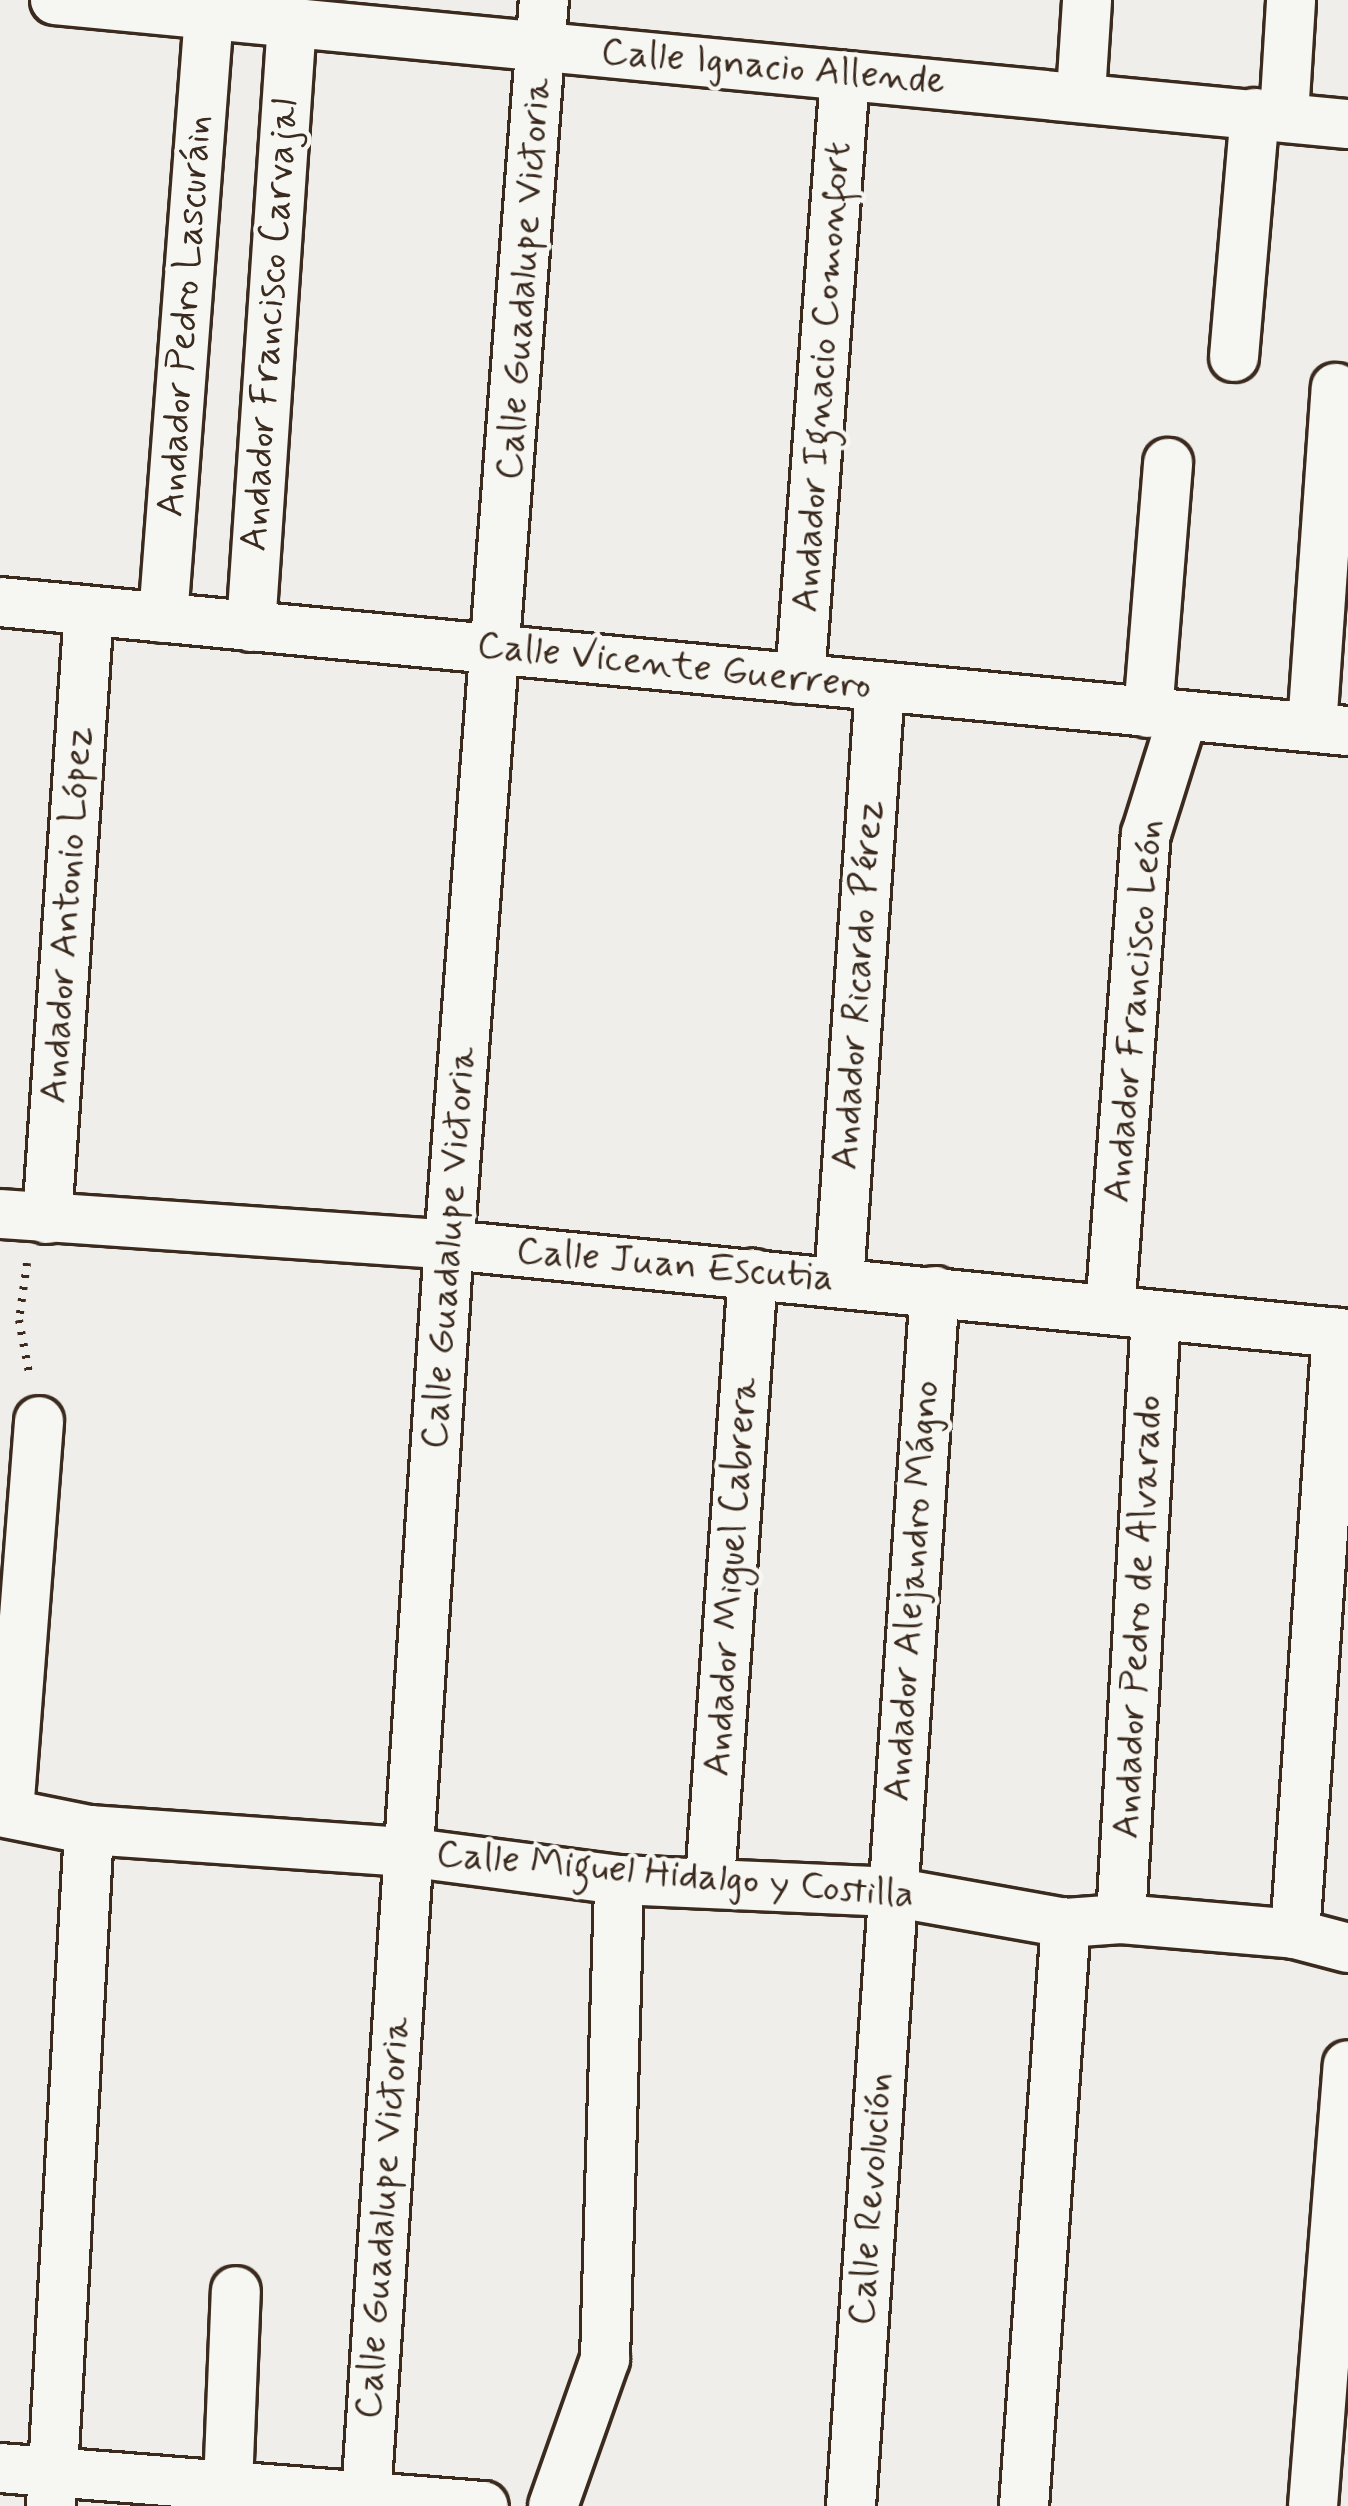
<!DOCTYPE html>
<html>
<head>
<meta charset="utf-8">
<style>
  body { margin:0 }
  #map { position:relative; width:1348px; height:2506px; overflow:hidden; background:#efeeea; font-family:Mynerve,sans-serif }
  div>[style] { position:absolute }
  .path>* { height:8px; margin-top:-4px; transform-origin:0; background:repeating-linear-gradient(90deg,#3b2a1e 0 3px,transparent 0 12px) }
  .roads { filter:drop-shadow(3px 0 #3b2a1e) drop-shadow(-3px 0 #3b2a1e) drop-shadow(0 3px #3b2a1e) drop-shadow(0 -3px #3b2a1e) }
  .minor>* { height:48px; margin:-24px; padding:0 24px; transform-origin:24px; border-radius:24px; background:#f6f6f2 }
  span { translate:-50% -50%; white-space:nowrap; text-align:center; line-height:1.15; -webkit-text-stroke:9px #f6f6f2; paint-order:stroke }
  .street-label { font-size:39px; color:#3b2a1e }
</style>
</head>
<body>
<div id="map">
  <div class="path">
    <div style="left:27px;top:1263px;width:58px;rotate:98deg"></div>
    <div style="left:19px;top:1320px;width:59px;rotate:79.3deg"></div>
  </div>
  <div class="roads">
    <div class="minor">
      <div style="left:55px;top:0;width:1299px;rotate:5.48deg"></div>
      <div style="left:1081px;top:94px;width:94px;rotate:-86.3deg"></div>
      <div style="left:1284px;top:116px;width:116px;rotate:-86.5deg"></div>
      <div style="left:1234px;top:357px;width:245px;rotate:-85.1deg"></div>
      <div style="left:0;top:602px;width:1354px;rotate:5.47deg"></div>
      <div style="left:163px;top:618px;width:605px;rotate:-85.64deg"></div>
      <div style="left:251px;top:627px;width:605px;rotate:-86.12deg"></div>
      <div style="left:800px;top:679px;width:605px;rotate:-85.73deg"></div>
      <div style="left:1148px;top:713px;width:251px;rotate:-85.4deg"></div>
      <div style="left:1312px;top:727px;width:340px;rotate:-86deg"></div>
      <div style="left:0;top:1214px;width:450px;rotate:3.9deg"></div>
      <div style="left:449px;top:1245px;width:903px;rotate:5.65deg"></div>
      <div style="left:47px;top:1219px;width:609px;rotate:-86.05deg"></div>
      <div style="left:839px;top:1282px;width:596px;rotate:-86.06deg"></div>
      <div style="left:1110px;top:1310px;width:477px;rotate:-85.7deg"></div>
      <div style="left:1146px;top:834px;width:124px;rotate:-72.6deg"></div>
      <div style="left:0;top:1812px;width:91px;rotate:11.4deg"></div>
      <div style="left:89px;top:1830px;width:318px;rotate:4deg"></div>
      <div style="left:406px;top:1852px;width:215px;rotate:7.5deg"></div>
      <div style="left:619px;top:1880px;width:273px;rotate:2.5deg"></div>
      <div style="left:892px;top:1892px;width:177px;rotate:10.1deg"></div>
      <div style="left:1066px;top:1923px;width:55px;rotate:-4.2deg"></div>
      <div style="left:1121px;top:1919px;width:175px;rotate:4.9deg"></div>
      <div style="left:1295px;top:1934px;width:55px;rotate:14.8deg"></div>
      <div style="left:9px;top:1812px;width:392px;rotate:-85.6deg"></div>
      <div style="left:710px;top:1880px;width:608px;rotate:-85.94deg"></div>
      <div style="left:1121px;top:1919px;width:605px;rotate:-86.68deg"></div>
      <div style="left:1295px;top:1934px;width:603px;rotate:-86.01deg"></div>
      <div style="left:0;top:2468px;width:485px;rotate:4.5deg"></div>
      <div style="left:228px;top:2486px;width:195px;rotate:-87.7deg"></div>
      <div style="left:366px;top:2497px;width:1255px;rotate:-86.21deg"></div>
      <div style="left:449px;top:1245px;width:1249px;rotate:-85.64deg"></div>
      <div style="left:51px;top:2506px;width:677px;rotate:-86.78deg"></div>
      <div style="left:553px;top:2506px;width:156px;rotate:-70.5deg"></div>
      <div style="left:605px;top:2359px;width:479px;rotate:-88.3deg"></div>
      <div style="left:851px;top:2506px;width:1218px;rotate:-86.05deg"></div>
      <div style="left:1024px;top:2506px;width:585px;rotate:-85.88deg"></div>
      <div style="left:1313px;top:2506px;width:442px;rotate:-85.5deg"></div>
    </div>
  </div>
  <div class="street-label">
    <span style="left:773px;top:68px;rotate:5deg">Calle Ignacio Allende</span>
    <span style="left:525px;top:279px;rotate:-86deg">Calle Guadalupe Victoria</span>
    <span style="left:186px;top:316px;rotate:-86deg">Andador Pedro Lascuráin</span>
    <span style="left:271px;top:325px;rotate:-86deg">Andador Francisco Carvajal</span>
    <span style="left:823px;top:377px;rotate:-86deg">Andador Ignacio Comonfort</span>
    <span style="left:674px;top:667px;rotate:6deg">Calle Vicente Guerrero</span>
    <span style="left:68px;top:915px;rotate:-86deg">Andador Antonio López</span>
    <span style="left:859px;top:985px;rotate:-86deg">Andador Ricardo Pérez</span>
    <span style="left:1135px;top:1011px;rotate:-85deg">Andador Francisco León</span>
    <span style="left:450px;top:1248px;rotate:-86deg">Calle Guadalupe Victoria</span>
    <span style="left:675px;top:1266px;rotate:5deg">Calle Juan Escutia</span>
    <span style="left:732px;top:1577px;rotate:-86deg">Andador Miguel Cabrera</span>
    <span style="left:913px;top:1591px;rotate:-86deg">Andador Alejandro Mágno</span>
    <span style="left:1139px;top:1617px;rotate:-87deg">Andador Pedro de Alvarado</span>
    <span style="left:675px;top:1876px;rotate:5deg">Calle Miguel Hidalgo y Costilla</span>
    <span style="left:872px;top:2199px;rotate:-86deg">Calle Revolución</span>
    <span style="left:384px;top:2218px;rotate:-86deg">Calle Guadalupe Victoria</span>
  </div>
</div>
</body>
</html>
